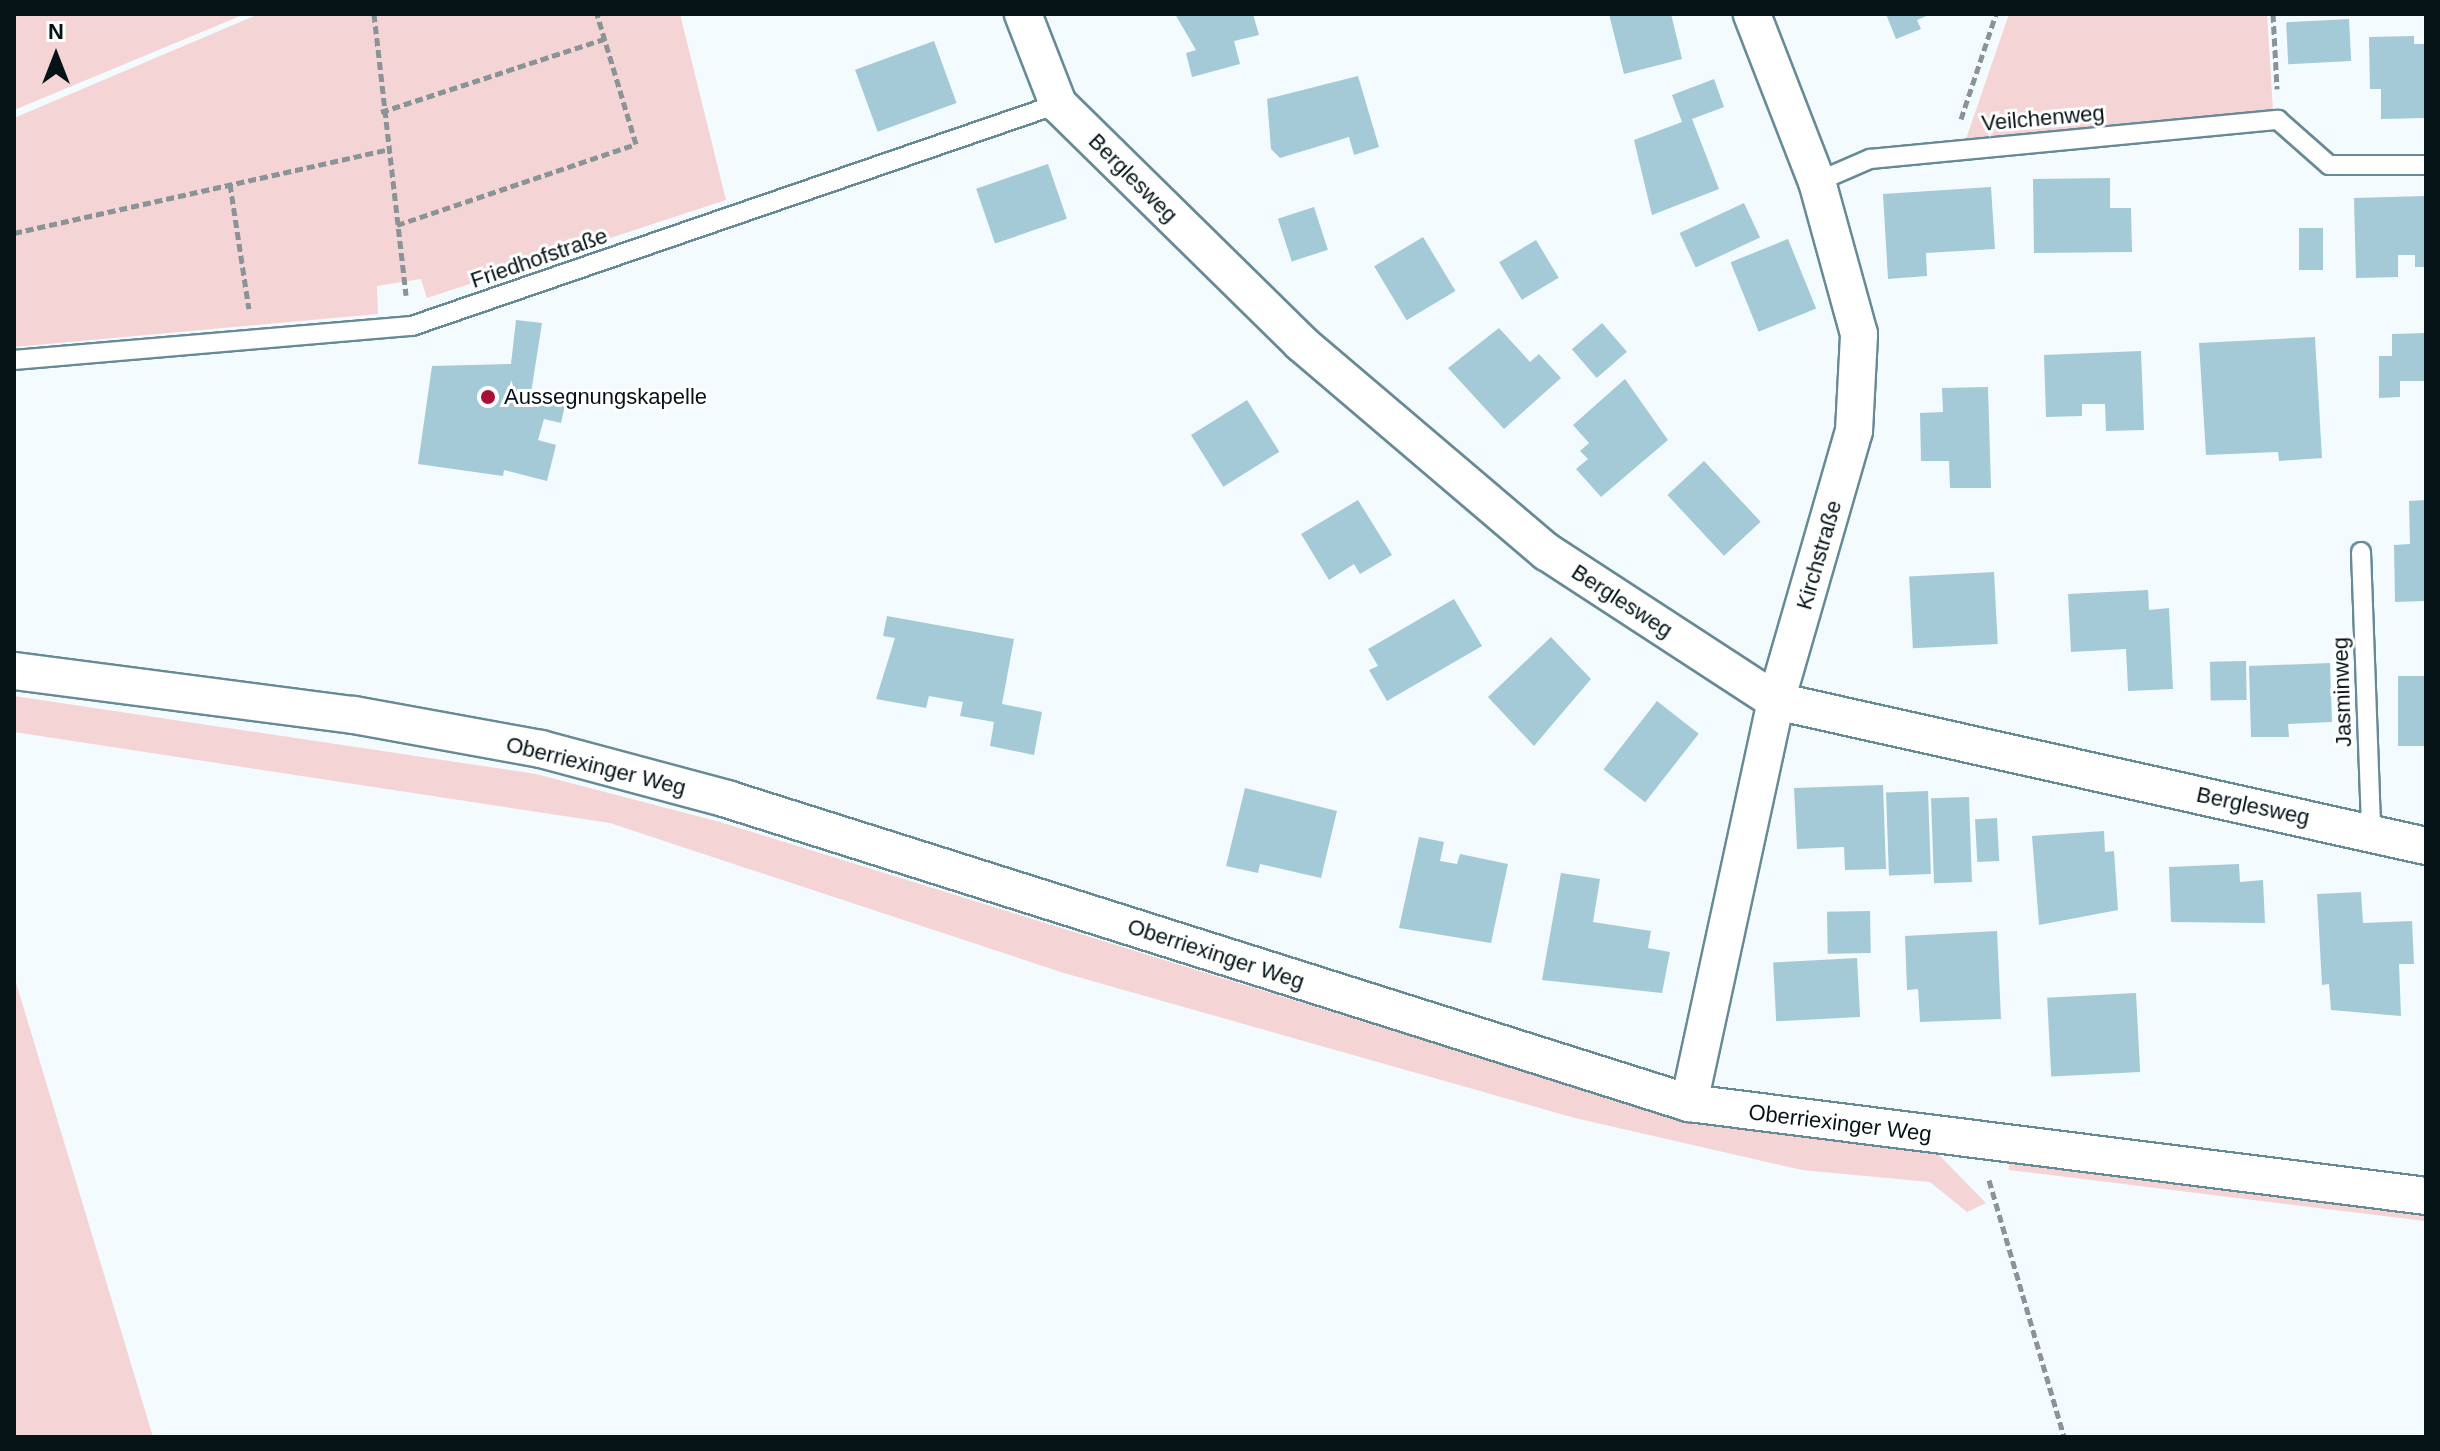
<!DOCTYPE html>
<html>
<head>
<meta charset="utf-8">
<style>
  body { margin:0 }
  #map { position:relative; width:2440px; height:1451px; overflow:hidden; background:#f3fbfe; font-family:Arial,sans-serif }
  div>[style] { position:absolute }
  .green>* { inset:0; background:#f4d4d5; transform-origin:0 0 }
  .building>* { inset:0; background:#a4cad7; transform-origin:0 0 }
  .path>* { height:5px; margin-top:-2.5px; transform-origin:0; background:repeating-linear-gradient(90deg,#8a9498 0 8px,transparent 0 12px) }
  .roads { filter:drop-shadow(2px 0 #678a97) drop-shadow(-2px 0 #678a97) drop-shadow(0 2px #678a97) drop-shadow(0 -2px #678a97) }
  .service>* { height:18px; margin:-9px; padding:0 9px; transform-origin:9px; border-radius:9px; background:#fff }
  .minor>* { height:36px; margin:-18px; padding:0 18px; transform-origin:18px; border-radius:18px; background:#fff }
  .dots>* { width:22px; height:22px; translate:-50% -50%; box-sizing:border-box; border:4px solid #fff; border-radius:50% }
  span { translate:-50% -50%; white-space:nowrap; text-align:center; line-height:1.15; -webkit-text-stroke:6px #fff; paint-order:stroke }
  .street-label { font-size:22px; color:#051317 }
  .poi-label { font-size:22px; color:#051317 }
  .left { translate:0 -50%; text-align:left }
  .frame { position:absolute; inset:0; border:16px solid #051317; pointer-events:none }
  .north { position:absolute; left:16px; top:16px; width:80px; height:80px; -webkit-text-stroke:6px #fff; paint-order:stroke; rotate:0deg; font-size:22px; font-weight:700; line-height:32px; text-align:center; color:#051317 }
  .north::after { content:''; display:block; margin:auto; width:28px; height:36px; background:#051317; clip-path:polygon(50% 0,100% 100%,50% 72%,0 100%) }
</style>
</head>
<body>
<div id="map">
  <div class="green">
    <div style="clip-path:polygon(14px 14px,245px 14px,14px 110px)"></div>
    <div style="clip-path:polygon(259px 14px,680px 14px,726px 200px,427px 298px,421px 279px,377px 286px,378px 314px,14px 347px,14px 118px)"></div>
    <div style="clip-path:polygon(2009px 14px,2267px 14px,2273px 110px,1966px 139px)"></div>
    <div style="clip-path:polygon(14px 696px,536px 774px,720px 822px,1641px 1108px,1936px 1152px,1986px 1203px,1967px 1212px,1930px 1182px,1802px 1170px,1575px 1118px,1064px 973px,610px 823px,14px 732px)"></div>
    <div style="clip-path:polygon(14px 976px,153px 1437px,14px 1437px)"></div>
    <div style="left:2010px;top:1158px;width:419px;height:12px;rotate:7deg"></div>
  </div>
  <div class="building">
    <div style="clip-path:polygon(1175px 14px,1253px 14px,1259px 35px,1234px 41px,1240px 64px,1192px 77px,1186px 53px,1196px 50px)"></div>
    <div style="clip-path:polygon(1609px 14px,1671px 14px,1682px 59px,1624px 74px)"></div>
    <div style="clip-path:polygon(1886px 14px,1931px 14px,1917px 20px,1921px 29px,1896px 39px)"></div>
    <div style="left:2349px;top:19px;width:42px;height:63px;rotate:87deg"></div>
    <div style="clip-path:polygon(2414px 36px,2414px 44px,2426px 44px,2426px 118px,2381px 119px,2381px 89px,2370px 89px,2369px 37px)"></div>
    <div style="left:934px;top:41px;width:66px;height:84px;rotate:70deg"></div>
    <div style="clip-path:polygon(1358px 76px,1379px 147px,1354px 155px,1349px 137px,1280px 158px,1271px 149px,1267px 99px)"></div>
    <div style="clip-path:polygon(1714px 79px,1724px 107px,1692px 119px,1719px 189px,1652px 215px,1634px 140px,1682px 122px,1672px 95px)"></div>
    <div style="left:1048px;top:164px;width:58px;height:76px;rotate:71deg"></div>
    <div style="clip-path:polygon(2110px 178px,2110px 208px,2131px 208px,2132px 252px,2034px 253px,2033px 179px)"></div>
    <div style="clip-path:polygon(1991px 187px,1995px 249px,1926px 253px,1927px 276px,1888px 279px,1883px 194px)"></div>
    <div style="clip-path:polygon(2426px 196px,2426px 267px,2415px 267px,2415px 255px,2398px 255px,2398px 277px,2356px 278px,2354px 198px)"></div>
    <div style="left:1744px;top:203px;width:38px;height:71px;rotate:65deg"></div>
    <div style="left:1314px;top:207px;width:45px;height:38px;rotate:72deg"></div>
    <div style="left:2299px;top:228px;width:24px;height:42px"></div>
    <div style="left:1423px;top:237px;width:63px;height:57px;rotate:59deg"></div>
    <div style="left:1788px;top:239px;width:75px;height:62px;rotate:68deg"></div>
    <div style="left:1536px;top:240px;width:44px;height:43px;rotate:59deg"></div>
    <div style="clip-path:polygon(516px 320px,542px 323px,531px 393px,566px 401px,561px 423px,544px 419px,538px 440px,556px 445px,547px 481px,504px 470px,503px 476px,418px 464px,432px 366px,511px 364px)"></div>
    <div style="left:1602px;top:323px;width:38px;height:40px;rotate:49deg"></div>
    <div style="clip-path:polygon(1499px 328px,1530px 362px,1539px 354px,1561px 378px,1504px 429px,1448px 368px)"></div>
    <div style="clip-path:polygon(2426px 333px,2426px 381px,2400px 381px,2400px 397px,2379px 398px,2379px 356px,2392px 356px,2392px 334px)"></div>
    <div style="clip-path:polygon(2315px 337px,2322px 458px,2279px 461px,2278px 452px,2206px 455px,2199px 343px)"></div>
    <div style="clip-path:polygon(2141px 351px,2144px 430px,2106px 431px,2105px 404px,2082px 404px,2082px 416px,2046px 417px,2044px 355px)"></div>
    <div style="clip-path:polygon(1625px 379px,1668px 440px,1601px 497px,1576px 469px,1588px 459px,1580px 451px,1589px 443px,1573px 425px)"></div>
    <div style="clip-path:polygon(1988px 387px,1991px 488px,1950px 488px,1949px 461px,1921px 461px,1920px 413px,1943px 412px,1942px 388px)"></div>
    <div style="left:1247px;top:400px;width:61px;height:66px;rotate:58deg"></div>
    <div style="left:1704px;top:461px;width:83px;height:50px;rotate:47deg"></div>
    <div style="clip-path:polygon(1358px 500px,1392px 555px,1360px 574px,1354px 564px,1329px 580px,1301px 534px)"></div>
    <div style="clip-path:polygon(2426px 500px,2426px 601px,2395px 602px,2394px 545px,2410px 544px,2409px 501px)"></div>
    <div style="left:1994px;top:572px;width:72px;height:85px;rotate:87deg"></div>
    <div style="clip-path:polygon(2148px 590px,2149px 610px,2169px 608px,2173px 689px,2128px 691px,2126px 649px,2071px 652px,2068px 594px)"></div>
    <div style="clip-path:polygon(1454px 599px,1482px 646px,1387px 701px,1369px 670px,1378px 666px,1368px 649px)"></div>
    <div style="clip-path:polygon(887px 616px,1014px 639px,1002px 704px,1042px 712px,1034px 755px,990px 746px,994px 722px,960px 716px,963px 702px,929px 696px,926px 708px,876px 699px,895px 638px,883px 636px)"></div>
    <div style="clip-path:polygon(1551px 637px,1591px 679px,1534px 746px,1488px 697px)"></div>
    <div style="left:2246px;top:661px;width:39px;height:36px;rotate:89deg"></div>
    <div style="clip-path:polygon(2330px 663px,2332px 722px,2288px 724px,2289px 737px,2251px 737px,2249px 666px)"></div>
    <div style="left:2426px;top:676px;width:70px;height:28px;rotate:90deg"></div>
    <div style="left:1657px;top:701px;width:53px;height:87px;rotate:38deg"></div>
    <div style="clip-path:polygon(1883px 785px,1886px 869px,1845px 870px,1844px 847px,1797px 849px,1794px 788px)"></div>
    <div style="clip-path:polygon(1245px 788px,1337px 811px,1321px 878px,1260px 864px,1258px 873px,1226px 866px)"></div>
    <div style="left:1928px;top:791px;width:83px;height:42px;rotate:88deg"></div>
    <div style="left:1969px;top:797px;width:85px;height:38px;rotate:88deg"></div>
    <div style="left:1997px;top:818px;width:43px;height:22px;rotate:87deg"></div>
    <div style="clip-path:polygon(2104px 831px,2105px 852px,2114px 851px,2118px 910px,2039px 925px,2032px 836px)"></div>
    <div style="clip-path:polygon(1419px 837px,1444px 842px,1440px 861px,1457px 864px,1460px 854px,1508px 864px,1491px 943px,1399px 928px)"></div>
    <div style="clip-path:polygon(2239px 864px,2240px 882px,2263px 880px,2265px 923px,2171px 922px,2169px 867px)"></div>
    <div style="clip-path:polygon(1561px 873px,1600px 879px,1593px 922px,1651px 931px,1648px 948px,1670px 952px,1662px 993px,1542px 980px)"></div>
    <div style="clip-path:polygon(2361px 892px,2363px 923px,2412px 921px,2414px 964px,2399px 964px,2401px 1016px,2331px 1010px,2329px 984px,2322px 985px,2317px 894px)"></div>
    <div style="left:1870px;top:911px;width:42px;height:43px;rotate:89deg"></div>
    <div style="clip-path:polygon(1997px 931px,2001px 1019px,1920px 1022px,1918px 989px,1907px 990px,1905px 936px)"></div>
    <div style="left:1857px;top:958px;width:59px;height:84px;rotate:87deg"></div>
    <div style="left:2136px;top:993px;width:79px;height:89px;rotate:87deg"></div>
  </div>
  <div class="path">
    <div style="left:374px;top:14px;width:283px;rotate:83.5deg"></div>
    <div style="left:2273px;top:14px;width:75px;rotate:86.9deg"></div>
    <div style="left:381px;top:112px;width:235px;rotate:-18.1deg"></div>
    <div style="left:1961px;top:119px;width:111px;rotate:-71.6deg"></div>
    <div style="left:230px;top:184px;width:126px;rotate:81.4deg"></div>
    <div style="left:397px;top:225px;width:252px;rotate:-18.7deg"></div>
    <div style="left:636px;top:144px;width:136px;rotate:-106.7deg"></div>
    <div style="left:14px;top:233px;width:381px;rotate:-12.6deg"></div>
    <div style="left:1989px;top:1180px;width:268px;rotate:73.7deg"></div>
  </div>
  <div class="roads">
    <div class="service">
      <div style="left:1817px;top:182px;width:58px;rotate:-23.5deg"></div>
      <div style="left:1870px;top:159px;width:410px;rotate:-5.5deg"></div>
      <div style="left:2278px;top:120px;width:68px;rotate:41.4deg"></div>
      <div style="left:2329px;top:165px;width:97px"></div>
      <div style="left:14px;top:360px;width:399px;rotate:-4.9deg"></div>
      <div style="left:412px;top:326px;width:683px;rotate:-18.97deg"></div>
      <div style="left:2361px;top:552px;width:279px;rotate:87.9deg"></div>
    </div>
    <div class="minor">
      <div style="left:1023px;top:14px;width:97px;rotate:68.7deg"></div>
      <div style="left:1058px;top:104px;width:341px;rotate:44.5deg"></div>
      <div style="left:1301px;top:343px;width:323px;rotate:40.4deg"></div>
      <div style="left:1547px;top:552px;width:273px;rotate:33.1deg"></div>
      <div style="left:1776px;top:701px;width:666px;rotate:12.58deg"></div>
      <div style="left:14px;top:671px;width:343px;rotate:7.4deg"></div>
      <div style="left:354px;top:715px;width:190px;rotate:10.3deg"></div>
      <div style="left:541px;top:749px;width:193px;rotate:15deg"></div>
      <div style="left:727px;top:799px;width:1009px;rotate:17.54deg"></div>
      <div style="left:1689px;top:1103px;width:743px;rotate:7.19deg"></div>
      <div style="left:1689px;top:1103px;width:411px;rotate:-77.8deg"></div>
      <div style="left:1776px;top:701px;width:281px;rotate:-73.9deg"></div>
      <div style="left:1854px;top:431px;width:97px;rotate:-87deg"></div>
      <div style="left:1859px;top:334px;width:158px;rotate:-105.4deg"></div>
      <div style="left:1817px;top:182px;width:180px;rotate:-111.2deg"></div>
    </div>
  </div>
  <div class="dots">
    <div style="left:488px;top:397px;background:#a81037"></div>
  </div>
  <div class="street-label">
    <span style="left:2043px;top:118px;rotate:-5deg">Veilchenweg</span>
    <span style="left:1133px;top:178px;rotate:45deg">Berglesweg</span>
    <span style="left:539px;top:258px;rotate:-19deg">Friedhofstraße</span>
    <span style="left:1819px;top:555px;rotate:-74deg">Kirchstraße</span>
    <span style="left:1622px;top:601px;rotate:33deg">Berglesweg</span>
    <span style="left:2342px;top:692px;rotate:-92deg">Jasminweg</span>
    <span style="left:596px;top:766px;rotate:14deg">Oberriexinger Weg</span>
    <span style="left:2253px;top:806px;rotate:12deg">Berglesweg</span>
    <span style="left:1216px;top:954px;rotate:18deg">Oberriexinger Weg</span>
    <span style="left:1840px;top:1123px;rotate:7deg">Oberriexinger Weg</span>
  </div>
  <div class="poi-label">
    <span class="left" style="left:504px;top:397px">Aussegnungskapelle</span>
  </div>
  <div class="frame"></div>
  <div class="north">N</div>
</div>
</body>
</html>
